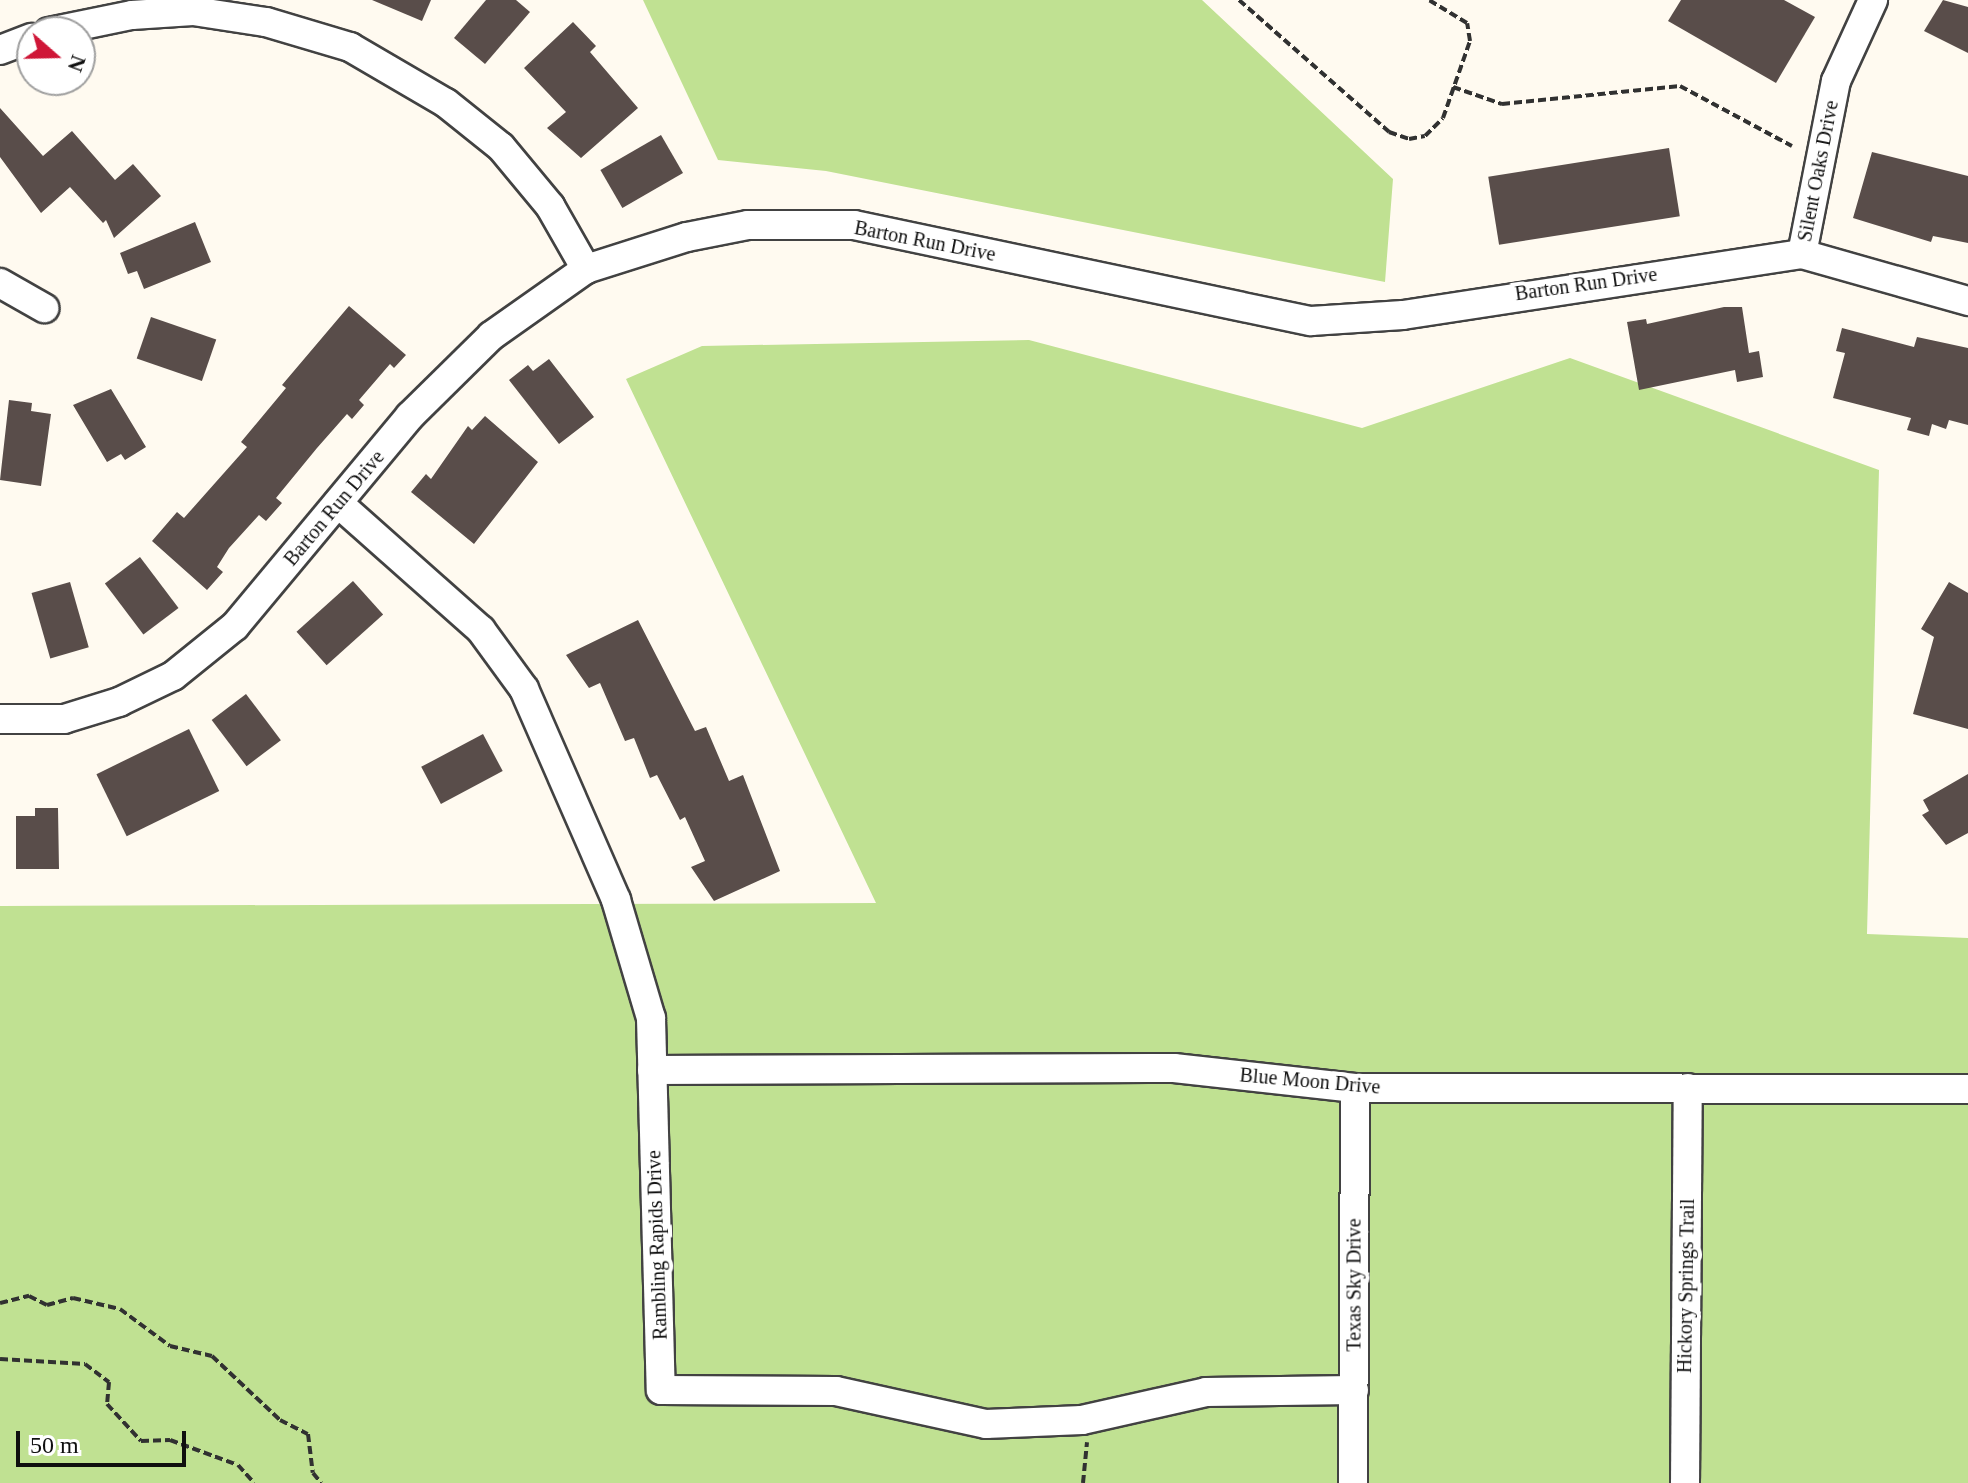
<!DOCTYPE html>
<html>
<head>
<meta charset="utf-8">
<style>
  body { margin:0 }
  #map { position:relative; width:1968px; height:1483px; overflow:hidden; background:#fffaf0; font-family:"Times New Roman",serif }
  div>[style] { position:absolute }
  .forest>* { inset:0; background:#c0e192 }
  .building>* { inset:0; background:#594d4a; transform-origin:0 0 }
  .path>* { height:4px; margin-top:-2px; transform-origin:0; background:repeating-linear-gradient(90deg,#313131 0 8px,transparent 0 12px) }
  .roads { filter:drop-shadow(2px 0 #424242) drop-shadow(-2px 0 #424242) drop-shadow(0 2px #424242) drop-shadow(0 -2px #424242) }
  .minor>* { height:28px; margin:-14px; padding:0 14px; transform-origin:14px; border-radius:14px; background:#fff }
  span { translate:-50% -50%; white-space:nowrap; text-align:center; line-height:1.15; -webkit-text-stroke:8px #fff; paint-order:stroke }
  .street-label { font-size:20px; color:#0f0f0f }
  .north { position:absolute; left:16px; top:16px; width:80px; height:80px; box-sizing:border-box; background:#fff; border:2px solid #9f9f9f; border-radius:50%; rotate:110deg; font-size:22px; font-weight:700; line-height:32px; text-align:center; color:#0f0f0f }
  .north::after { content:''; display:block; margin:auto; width:28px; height:36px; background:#cf1637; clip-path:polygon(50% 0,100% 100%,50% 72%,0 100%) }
  .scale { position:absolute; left:16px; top:1431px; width:170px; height:36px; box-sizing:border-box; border:4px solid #0f0f0f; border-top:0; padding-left:10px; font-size:24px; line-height:28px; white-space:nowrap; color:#0f0f0f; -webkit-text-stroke:6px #fff; paint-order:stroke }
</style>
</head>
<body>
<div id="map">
  <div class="forest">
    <div style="clip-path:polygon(643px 0,1202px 0,1393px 179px,1385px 282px,826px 171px,718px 160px)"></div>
    <div style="clip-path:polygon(1029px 340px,1362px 428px,1570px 358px,1879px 470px,1867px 934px,1968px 938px,1968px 1483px,0 1483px,0 906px,876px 903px,626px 379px,702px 346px)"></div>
  </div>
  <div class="building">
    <div style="clip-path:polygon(372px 0,431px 0,422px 21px)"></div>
    <div style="clip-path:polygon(486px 0,516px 0,530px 12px,485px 64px,454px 38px)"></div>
    <div style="clip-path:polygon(1681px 0,1784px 0,1815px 17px,1776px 83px,1668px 21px)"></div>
    <div style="clip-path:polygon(1943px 0,1968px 7px,1968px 53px,1924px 31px)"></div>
    <div style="clip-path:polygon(573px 22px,596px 46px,590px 52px,638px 108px,581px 158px,547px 128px,566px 112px,524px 68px)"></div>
    <div style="clip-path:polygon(0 108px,43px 156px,72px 131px,115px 180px,133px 164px,161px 196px,114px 238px,106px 220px,103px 223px,70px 187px,41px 213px,0 157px)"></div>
    <div style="left:661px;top:135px;width:44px;height:70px;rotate:60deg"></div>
    <div style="left:1669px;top:148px;width:69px;height:183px;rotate:81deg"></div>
    <div style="clip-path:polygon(1872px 152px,1968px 176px,1968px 243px,1933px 236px,1931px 242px,1853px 218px)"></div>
    <div style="clip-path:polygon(195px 222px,211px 262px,144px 289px,137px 271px,128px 274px,120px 253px)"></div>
    <div style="clip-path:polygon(349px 306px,406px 355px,394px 368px,390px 364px,359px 400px,364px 405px,352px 419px,347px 414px,317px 448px,276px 498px,282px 503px,266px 521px,259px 515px,229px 548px,217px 567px,223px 572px,207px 590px,152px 541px,177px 512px,184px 518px,247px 447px,241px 442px,286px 388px,282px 385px)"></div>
    <div style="clip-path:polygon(1724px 307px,1742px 307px,1749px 353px,1759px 351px,1763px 377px,1737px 382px,1735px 370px,1639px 390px,1627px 322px,1646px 319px,1647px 324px)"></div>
    <div style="left:151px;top:317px;width:69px;height:44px;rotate:19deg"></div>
    <div style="clip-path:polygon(1842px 328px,1914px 347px,1917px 337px,1968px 348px,1968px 425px,1949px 420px,1946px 429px,1932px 424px,1929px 436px,1907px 430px,1911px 418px,1833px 398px,1845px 353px,1836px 351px)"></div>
    <div style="clip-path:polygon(549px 359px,594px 417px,559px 444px,509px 380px,528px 365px,533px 371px)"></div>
    <div style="clip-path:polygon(111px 389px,146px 447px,125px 460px,121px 454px,107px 462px,73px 405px)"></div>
    <div style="clip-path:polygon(9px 400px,32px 403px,31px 411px,51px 414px,41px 486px,0 480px)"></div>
    <div style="clip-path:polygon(485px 416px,538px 462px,474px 544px,411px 492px,426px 474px,431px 479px,468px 426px,472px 430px)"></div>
    <div style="left:140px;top:557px;width:64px;height:44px;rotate:53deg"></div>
    <div style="left:353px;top:581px;width:45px;height:76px;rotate:48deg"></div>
    <div style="left:70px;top:582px;width:68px;height:40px;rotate:74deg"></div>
    <div style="clip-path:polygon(1949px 582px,1968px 593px,1968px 729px,1913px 714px,1934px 637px,1921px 629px)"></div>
    <div style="clip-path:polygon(638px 620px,695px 731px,706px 727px,729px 781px,743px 775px,780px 871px,714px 901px,691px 867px,705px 861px,685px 817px,680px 820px,657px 775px,650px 778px,634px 738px,625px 741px,600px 683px,589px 688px,566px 655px)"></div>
    <div style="left:246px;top:694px;width:58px;height:43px;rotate:53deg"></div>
    <div style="left:189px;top:729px;width:69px;height:103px;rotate:64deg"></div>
    <div style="left:483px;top:734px;width:42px;height:70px;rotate:62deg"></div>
    <div style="clip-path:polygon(1968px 774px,1968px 833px,1946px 845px,1922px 815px,1929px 811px,1923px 800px)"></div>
    <div style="clip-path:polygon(35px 808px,58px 808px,59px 869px,16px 869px,16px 816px,35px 816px)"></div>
  </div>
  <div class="path">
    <div style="left:1239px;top:0;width:200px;rotate:41.3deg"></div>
    <div style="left:1389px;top:132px;width:21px;rotate:19deg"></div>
    <div style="left:1409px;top:139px;width:16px;rotate:-11deg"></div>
    <div style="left:1425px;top:136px;width:25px;rotate:-45deg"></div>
    <div style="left:1443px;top:118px;width:82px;rotate:-70.7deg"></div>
    <div style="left:1470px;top:41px;width:18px;rotate:-99deg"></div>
    <div style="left:1467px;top:23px;width:44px;rotate:-148.8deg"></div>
    <div style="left:1453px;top:87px;width:52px;rotate:19.1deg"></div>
    <div style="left:1502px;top:104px;width:179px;rotate:-5.8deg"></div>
    <div style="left:1680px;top:86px;width:127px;rotate:28.2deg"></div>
    <div style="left:0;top:1303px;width:30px;rotate:-14deg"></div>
    <div style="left:29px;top:1296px;width:20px;rotate:27deg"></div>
    <div style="left:47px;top:1305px;width:27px;rotate:-15deg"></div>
    <div style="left:73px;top:1298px;width:48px;rotate:13.2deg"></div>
    <div style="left:120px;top:1309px;width:62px;rotate:36.5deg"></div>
    <div style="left:170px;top:1346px;width:43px;rotate:13.4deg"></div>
    <div style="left:212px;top:1356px;width:93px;rotate:43.3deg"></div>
    <div style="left:280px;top:1420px;width:31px;rotate:27deg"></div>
    <div style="left:308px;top:1434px;width:39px;rotate:83deg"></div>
    <div style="left:313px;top:1473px;width:13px;rotate:51deg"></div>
    <div style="left:0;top:1359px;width:85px;rotate:3.4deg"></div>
    <div style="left:85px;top:1364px;width:30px;rotate:37deg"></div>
    <div style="left:109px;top:1382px;width:22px;rotate:95deg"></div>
    <div style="left:107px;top:1404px;width:50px;rotate:47.4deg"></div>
    <div style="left:141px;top:1441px;width:29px;rotate:-2deg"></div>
    <div style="left:170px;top:1440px;width:72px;rotate:20.2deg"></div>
    <div style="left:238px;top:1465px;width:24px;rotate:48deg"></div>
    <div style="left:1083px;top:1483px;width:41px;rotate:-84.4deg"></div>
  </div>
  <div class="roads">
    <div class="minor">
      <div style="left:49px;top:32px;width:85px;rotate:-11.6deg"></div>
      <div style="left:132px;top:15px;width:61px;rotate:-3.8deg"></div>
      <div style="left:193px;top:11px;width:74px;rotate:8.6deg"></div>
      <div style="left:266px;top:22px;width:88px;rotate:16.6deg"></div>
      <div style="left:350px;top:47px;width:111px;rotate:30.3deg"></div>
      <div style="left:446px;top:103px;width:70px;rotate:38.7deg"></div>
      <div style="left:501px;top:147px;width:77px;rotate:50.3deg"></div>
      <div style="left:550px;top:206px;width:73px;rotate:60.3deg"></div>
      <div style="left:0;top:50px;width:34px;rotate:-21deg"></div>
      <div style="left:1802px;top:254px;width:176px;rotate:-78.9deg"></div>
      <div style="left:1836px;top:81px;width:89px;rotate:-65.4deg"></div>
      <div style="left:0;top:283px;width:51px;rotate:29.6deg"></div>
      <div style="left:338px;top:503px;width:191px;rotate:41.6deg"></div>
      <div style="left:481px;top:630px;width:73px;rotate:53.9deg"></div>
      <div style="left:524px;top:689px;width:230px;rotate:66.4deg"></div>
      <div style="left:616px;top:900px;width:123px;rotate:73.5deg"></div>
      <div style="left:651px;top:1018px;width:372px;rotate:88.5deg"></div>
      <div style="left:661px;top:1390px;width:175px;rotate:0.3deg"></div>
      <div style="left:836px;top:1391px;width:154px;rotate:12.4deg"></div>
      <div style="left:986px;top:1424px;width:96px;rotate:-2.4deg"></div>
      <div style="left:1082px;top:1420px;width:127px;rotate:-12.7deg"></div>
      <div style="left:1206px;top:1392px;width:148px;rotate:-0.8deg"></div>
      <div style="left:0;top:719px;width:64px"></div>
      <div style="left:64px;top:719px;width:58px;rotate:-17.2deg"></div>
      <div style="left:119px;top:702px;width:60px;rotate:-25.7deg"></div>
      <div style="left:173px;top:676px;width:80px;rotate:-38.9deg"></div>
      <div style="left:235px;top:626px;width:273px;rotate:-50.2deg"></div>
      <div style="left:410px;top:416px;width:114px;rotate:-44.6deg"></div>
      <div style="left:491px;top:336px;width:116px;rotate:-35.2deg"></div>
      <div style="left:586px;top:269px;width:106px;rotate:-17.6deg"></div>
      <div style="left:687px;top:237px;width:62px;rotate:-11.1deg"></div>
      <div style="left:748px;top:225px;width:106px"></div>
      <div style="left:854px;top:225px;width:467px;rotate:11.9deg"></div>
      <div style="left:1311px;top:321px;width:92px;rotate:-3.7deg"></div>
      <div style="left:1403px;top:315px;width:404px;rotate:-8.7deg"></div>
      <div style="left:1802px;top:254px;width:173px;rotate:15.8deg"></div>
      <div style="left:652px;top:1070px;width:522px;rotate:-0.22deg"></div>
      <div style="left:1174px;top:1068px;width:182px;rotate:6.3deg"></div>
      <div style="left:1355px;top:1088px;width:613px;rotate:0.09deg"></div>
      <div style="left:1353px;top:1483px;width:395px;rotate:-89.7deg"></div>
      <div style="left:1685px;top:1483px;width:395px;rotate:-89.6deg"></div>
    </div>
  </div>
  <div class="street-label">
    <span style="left:1818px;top:171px;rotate:-79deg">Silent Oaks Drive</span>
    <span style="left:925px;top:241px;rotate:11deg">Barton Run Drive</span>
    <span style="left:1586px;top:284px;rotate:-8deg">Barton Run Drive</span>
    <span style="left:334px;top:508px;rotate:-50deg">Barton Run Drive</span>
    <span style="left:1310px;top:1081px;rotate:5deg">Blue Moon Drive</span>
    <span style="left:657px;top:1245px;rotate:-92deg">Rambling Rapids Drive</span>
    <span style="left:1354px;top:1285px;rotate:-90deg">Texas Sky Drive</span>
    <span style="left:1686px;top:1286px;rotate:-89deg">Hickory Springs Trail</span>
  </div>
  <div class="north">N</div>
  <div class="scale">50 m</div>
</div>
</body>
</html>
